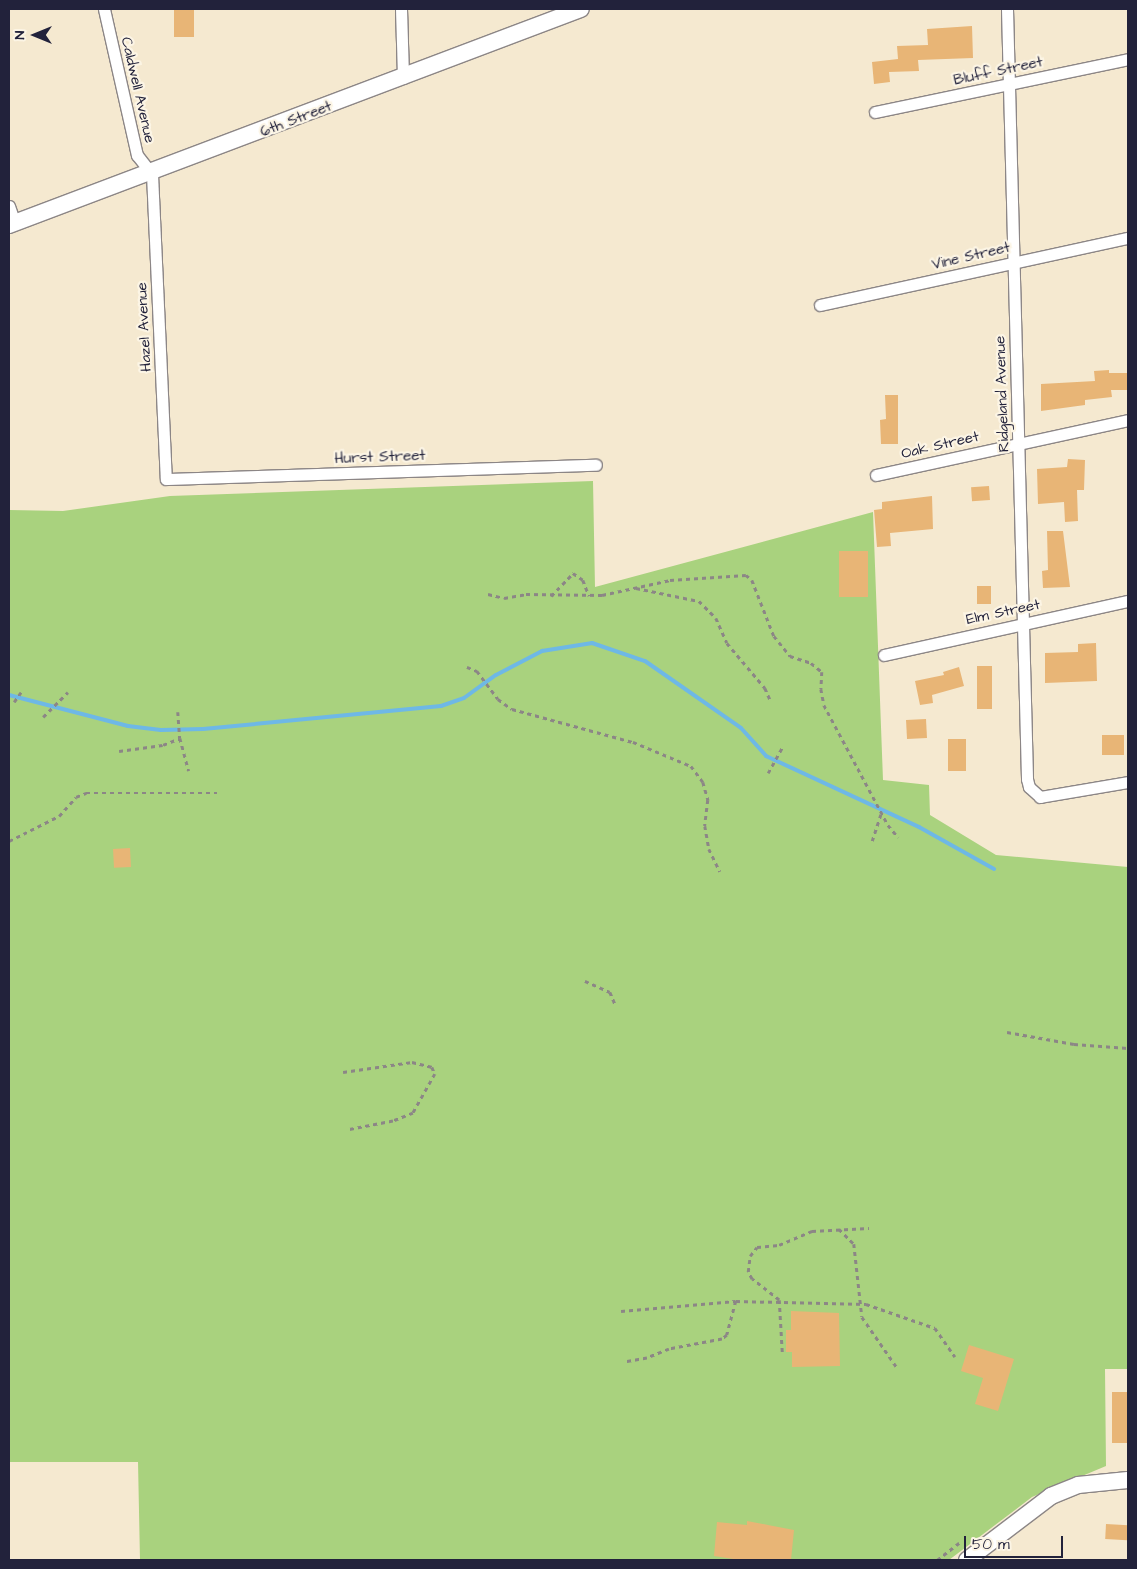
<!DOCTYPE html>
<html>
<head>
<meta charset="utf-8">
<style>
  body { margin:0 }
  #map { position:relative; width:1137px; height:1569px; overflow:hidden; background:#f5e9d0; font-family:"Architects Daughter",sans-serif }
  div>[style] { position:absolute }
  .green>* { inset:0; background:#a9d27e }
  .stream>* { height:4px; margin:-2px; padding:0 2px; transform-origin:2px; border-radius:2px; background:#6eb8e6 }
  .building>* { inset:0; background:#e8b576; transform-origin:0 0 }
  .path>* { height:2.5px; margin-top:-1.25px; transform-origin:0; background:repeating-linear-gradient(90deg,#8c8686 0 4px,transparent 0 8px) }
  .roads { filter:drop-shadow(1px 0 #8c8686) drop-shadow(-1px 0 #8c8686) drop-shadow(0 1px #8c8686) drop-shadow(0 -1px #8c8686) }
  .street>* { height:11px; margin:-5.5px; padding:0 5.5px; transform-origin:5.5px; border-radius:5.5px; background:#fff }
  .secondary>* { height:16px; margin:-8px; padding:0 8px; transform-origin:8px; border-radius:8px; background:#fff }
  span { translate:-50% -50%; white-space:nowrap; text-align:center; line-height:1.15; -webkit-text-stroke:4.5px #fcf5e5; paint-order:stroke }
  .street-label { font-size:15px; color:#22223b }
  .frame { position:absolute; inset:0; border:10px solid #22223b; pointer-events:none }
  .north { position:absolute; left:10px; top:10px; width:50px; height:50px; -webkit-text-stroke:4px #fcf5e5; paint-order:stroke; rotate:270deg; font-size:14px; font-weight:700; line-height:20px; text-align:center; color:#22223b }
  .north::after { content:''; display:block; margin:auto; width:18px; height:22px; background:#22223b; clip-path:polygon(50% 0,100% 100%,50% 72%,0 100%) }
  .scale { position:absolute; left:964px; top:1536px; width:99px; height:22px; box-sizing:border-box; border:2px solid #22223b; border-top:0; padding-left:6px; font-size:15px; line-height:18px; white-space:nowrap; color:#22223b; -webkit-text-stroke:4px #fcf5e5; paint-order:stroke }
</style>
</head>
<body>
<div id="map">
  <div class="green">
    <div style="clip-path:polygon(593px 481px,595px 587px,873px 512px,883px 780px,929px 785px,930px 815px,996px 855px,1128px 867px,1128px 1369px,1105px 1369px,1106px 1466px,1032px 1497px,949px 1560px,140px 1560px,138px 1462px,9px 1462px,9px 510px,63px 511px,170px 496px)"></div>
  </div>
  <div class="stream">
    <div style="left:9px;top:695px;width:123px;rotate:14.6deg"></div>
    <div style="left:128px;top:726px;width:33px;rotate:7deg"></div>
    <div style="left:161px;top:730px;width:42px;rotate:-1.4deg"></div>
    <div style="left:203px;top:729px;width:239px;rotate:-5.5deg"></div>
    <div style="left:441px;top:706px;width:24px;rotate:-19deg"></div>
    <div style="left:464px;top:698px;width:39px;rotate:-36deg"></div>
    <div style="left:496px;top:675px;width:52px;rotate:-27.6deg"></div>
    <div style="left:542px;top:651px;width:51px;rotate:-9.1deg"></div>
    <div style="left:592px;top:643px;width:56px;rotate:18.8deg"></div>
    <div style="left:645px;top:661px;width:117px;rotate:34.9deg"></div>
    <div style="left:741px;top:728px;width:38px;rotate:48deg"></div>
    <div style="left:766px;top:756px;width:169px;rotate:24.9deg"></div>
    <div style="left:919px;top:827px;width:86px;rotate:29.2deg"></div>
  </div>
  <div class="building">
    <div style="left:174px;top:9px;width:20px;height:28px"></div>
    <div style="clip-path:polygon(972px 26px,973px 58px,918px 60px,919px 71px,889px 72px,890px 82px,874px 84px,872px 62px,898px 59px,897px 46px,928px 45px,927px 29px)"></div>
    <div style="clip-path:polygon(1109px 370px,1109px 373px,1128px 373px,1128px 390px,1111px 390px,1112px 397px,1085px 400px,1085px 405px,1041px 411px,1041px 384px,1095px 381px,1094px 371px)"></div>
    <div style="clip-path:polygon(885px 395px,898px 395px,898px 444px,881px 444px,880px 420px,886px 419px)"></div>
    <div style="clip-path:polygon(1068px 459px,1085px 460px,1084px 490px,1077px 490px,1078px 521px,1065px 522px,1064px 502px,1038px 504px,1037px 469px,1067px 467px)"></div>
    <div style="left:989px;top:486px;width:14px;height:18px;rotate:86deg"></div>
    <div style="clip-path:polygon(932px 496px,933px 529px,890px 533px,891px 546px,877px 547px,874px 510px,882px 509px,882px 502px)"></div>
    <div style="clip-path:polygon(1047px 531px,1063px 531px,1070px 587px,1043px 588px,1042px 571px,1048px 570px)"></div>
    <div style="left:839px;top:551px;width:29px;height:46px"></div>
    <div style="left:977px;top:586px;width:14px;height:18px"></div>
    <div style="clip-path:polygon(1096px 643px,1097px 681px,1045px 683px,1045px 653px,1078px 652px,1078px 644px)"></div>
    <div style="left:977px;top:666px;width:15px;height:43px"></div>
    <div style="clip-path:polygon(959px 667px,964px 686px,932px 695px,933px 703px,920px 705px,915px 681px,944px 675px,943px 672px)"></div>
    <div style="left:926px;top:719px;width:19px;height:20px;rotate:87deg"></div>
    <div style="left:1102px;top:735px;width:22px;height:20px"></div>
    <div style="left:948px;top:739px;width:18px;height:32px"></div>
    <div style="left:130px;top:848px;width:19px;height:17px;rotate:87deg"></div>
    <div style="clip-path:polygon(791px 1311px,839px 1313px,840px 1366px,792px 1367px,792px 1352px,786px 1352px,786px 1330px,791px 1330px)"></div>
    <div style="clip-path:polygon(969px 1345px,1014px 1359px,998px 1411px,975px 1404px,983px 1378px,961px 1371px)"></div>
    <div style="left:1112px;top:1392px;width:16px;height:51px"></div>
    <div style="clip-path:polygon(747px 1521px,794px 1530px,791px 1560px,740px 1560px,714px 1556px,717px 1522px,747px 1525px)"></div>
    <div style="left:1106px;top:1524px;width:22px;height:15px;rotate:3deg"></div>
  </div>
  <div class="path">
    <div style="left:636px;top:588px;width:64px;rotate:11.7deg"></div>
    <div style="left:699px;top:601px;width:24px;rotate:45deg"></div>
    <div style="left:716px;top:618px;width:27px;rotate:66deg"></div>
    <div style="left:727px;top:643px;width:59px;rotate:49.8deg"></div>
    <div style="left:765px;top:688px;width:12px;rotate:66deg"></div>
    <div style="left:488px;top:594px;width:16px;rotate:14deg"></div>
    <div style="left:504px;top:598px;width:22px;rotate:-10deg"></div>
    <div style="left:526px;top:594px;width:76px;rotate:0.8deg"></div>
    <div style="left:602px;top:595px;width:70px;rotate:-12.4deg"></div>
    <div style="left:670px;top:580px;width:76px;rotate:-3.8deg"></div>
    <div style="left:746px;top:575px;width:8px;rotate:40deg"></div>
    <div style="left:752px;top:580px;width:60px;rotate:68.6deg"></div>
    <div style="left:774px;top:636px;width:26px;rotate:51deg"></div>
    <div style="left:790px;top:656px;width:22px;rotate:18deg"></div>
    <div style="left:811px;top:663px;width:14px;rotate:39deg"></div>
    <div style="left:822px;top:672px;width:17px;rotate:93deg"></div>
    <div style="left:821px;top:689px;width:16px;rotate:79deg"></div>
    <div style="left:824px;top:705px;width:136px;rotate:61.9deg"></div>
    <div style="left:888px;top:825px;width:16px;rotate:50deg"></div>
    <div style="left:551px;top:596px;width:32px;rotate:-46deg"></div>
    <div style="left:573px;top:573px;width:12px;rotate:35deg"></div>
    <div style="left:583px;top:580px;width:17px;rotate:69deg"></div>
    <div style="left:467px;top:667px;width:11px;rotate:22deg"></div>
    <div style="left:477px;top:671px;width:35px;rotate:53deg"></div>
    <div style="left:498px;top:699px;width:17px;rotate:36deg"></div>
    <div style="left:512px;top:709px;width:125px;rotate:15.3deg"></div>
    <div style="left:633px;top:742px;width:63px;rotate:22.5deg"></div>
    <div style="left:691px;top:766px;width:20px;rotate:53deg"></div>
    <div style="left:703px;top:782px;width:19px;rotate:74deg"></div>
    <div style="left:708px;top:800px;width:26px;rotate:97deg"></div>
    <div style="left:705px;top:826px;width:23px;rotate:80deg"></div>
    <div style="left:709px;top:849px;width:25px;rotate:64deg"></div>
    <div style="left:14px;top:702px;width:12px;rotate:-55deg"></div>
    <div style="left:178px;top:712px;width:26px;rotate:86deg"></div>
    <div style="left:43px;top:717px;width:35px;rotate:-45deg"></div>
    <div style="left:119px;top:751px;width:44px;rotate:-7.8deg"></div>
    <div style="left:163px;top:745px;width:18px;rotate:-22deg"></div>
    <div style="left:180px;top:738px;width:34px;rotate:75deg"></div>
    <div style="left:768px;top:773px;width:31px;rotate:-61deg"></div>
    <div style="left:9px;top:841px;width:56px;rotate:-26.6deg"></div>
    <div style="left:59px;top:816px;width:25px;rotate:-48deg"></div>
    <div style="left:76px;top:797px;width:11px;rotate:-22deg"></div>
    <div style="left:86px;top:793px;width:131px"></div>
    <div style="left:872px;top:841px;width:28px;rotate:-72deg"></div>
    <div style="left:585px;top:981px;width:27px;rotate:24deg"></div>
    <div style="left:610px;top:992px;width:15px;rotate:67deg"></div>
    <div style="left:1007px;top:1032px;width:68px;rotate:10.2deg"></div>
    <div style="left:1074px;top:1044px;width:54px;rotate:4.2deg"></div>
    <div style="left:343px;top:1072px;width:70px;rotate:-8.2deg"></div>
    <div style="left:412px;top:1062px;width:21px;rotate:14deg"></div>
    <div style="left:432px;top:1067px;width:8px;rotate:67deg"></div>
    <div style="left:435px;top:1074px;width:45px;rotate:119.4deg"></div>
    <div style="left:413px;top:1113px;width:22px;rotate:158deg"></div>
    <div style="left:393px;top:1121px;width:47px;rotate:168.9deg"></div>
    <div style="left:839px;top:1229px;width:21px;rotate:45deg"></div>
    <div style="left:854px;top:1244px;width:73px;rotate:83.7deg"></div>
    <div style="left:862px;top:1317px;width:63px;rotate:55.3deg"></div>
    <div style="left:736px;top:1301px;width:130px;rotate:1.3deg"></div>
    <div style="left:866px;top:1304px;width:73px;rotate:19.2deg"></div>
    <div style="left:935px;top:1328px;width:35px;rotate:55deg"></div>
    <div style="left:621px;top:1311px;width:115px;rotate:-5deg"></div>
    <div style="left:736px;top:1301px;width:35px;rotate:105deg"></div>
    <div style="left:727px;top:1335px;width:6px;rotate:141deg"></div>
    <div style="left:722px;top:1339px;width:54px;rotate:169.3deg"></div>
    <div style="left:669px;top:1349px;width:24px;rotate:158deg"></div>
    <div style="left:647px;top:1358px;width:23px;rotate:170deg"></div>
    <div style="left:782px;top:1352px;width:52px;rotate:-93.3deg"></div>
    <div style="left:779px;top:1300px;width:34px;rotate:-142deg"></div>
    <div style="left:752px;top:1279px;width:8px;rotate:-120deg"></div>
    <div style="left:748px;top:1272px;width:16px;rotate:-83deg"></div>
    <div style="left:750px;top:1256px;width:11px;rotate:-52deg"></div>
    <div style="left:757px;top:1247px;width:22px;rotate:-5deg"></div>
    <div style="left:779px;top:1245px;width:36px;rotate:-23deg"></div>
    <div style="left:812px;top:1231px;width:57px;rotate:-3deg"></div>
    <div style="left:937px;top:1560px;width:28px;rotate:-38deg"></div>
  </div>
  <div class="roads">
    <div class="street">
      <div style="left:104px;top:9px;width:150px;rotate:77.3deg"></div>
      <div style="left:137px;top:155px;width:24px;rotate:52deg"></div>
      <div style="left:152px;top:174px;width:305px;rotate:87.4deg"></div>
      <div style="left:166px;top:479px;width:430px;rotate:-1.9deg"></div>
      <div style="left:401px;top:9px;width:69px;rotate:88.3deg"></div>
      <div style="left:1007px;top:9px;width:770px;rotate:88.51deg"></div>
      <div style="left:1027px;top:779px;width:8px;rotate:76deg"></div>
      <div style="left:1029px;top:787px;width:15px;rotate:42deg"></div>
      <div style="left:1040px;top:797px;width:89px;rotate:-9.7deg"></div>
      <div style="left:875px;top:112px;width:258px;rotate:-11.8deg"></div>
      <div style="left:9px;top:206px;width:18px;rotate:71deg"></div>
      <div style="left:820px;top:305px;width:315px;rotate:-12.3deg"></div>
      <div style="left:876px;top:475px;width:258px;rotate:-12.3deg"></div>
      <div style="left:884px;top:655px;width:250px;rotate:-12.5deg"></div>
    </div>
    <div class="secondary">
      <div style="left:9px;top:225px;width:611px;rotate:-20.69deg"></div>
      <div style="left:967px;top:1560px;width:106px;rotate:-37.3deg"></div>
      <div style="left:1051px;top:1496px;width:29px;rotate:-22deg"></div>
      <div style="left:1078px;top:1485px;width:50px;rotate:-5.7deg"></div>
    </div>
  </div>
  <div class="street-label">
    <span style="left:998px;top:71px;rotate:-12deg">Bluff Street</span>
    <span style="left:138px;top:90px;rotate:77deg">Caldwell Avenue</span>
    <span style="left:296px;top:119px;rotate:-21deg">6th Street</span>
    <span style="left:971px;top:256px;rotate:-13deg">Vine Street</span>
    <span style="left:144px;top:327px;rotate:-93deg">Hazel Avenue</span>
    <span style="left:1002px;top:394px;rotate:-92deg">Ridgeland Avenue</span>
    <span style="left:940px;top:445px;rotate:-13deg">Oak Street</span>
    <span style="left:380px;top:457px;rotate:-2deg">Hurst Street</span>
    <span style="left:1003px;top:612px;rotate:-12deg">Elm Street</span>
  </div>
  <div class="frame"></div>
  <div class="north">N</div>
  <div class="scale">50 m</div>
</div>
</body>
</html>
